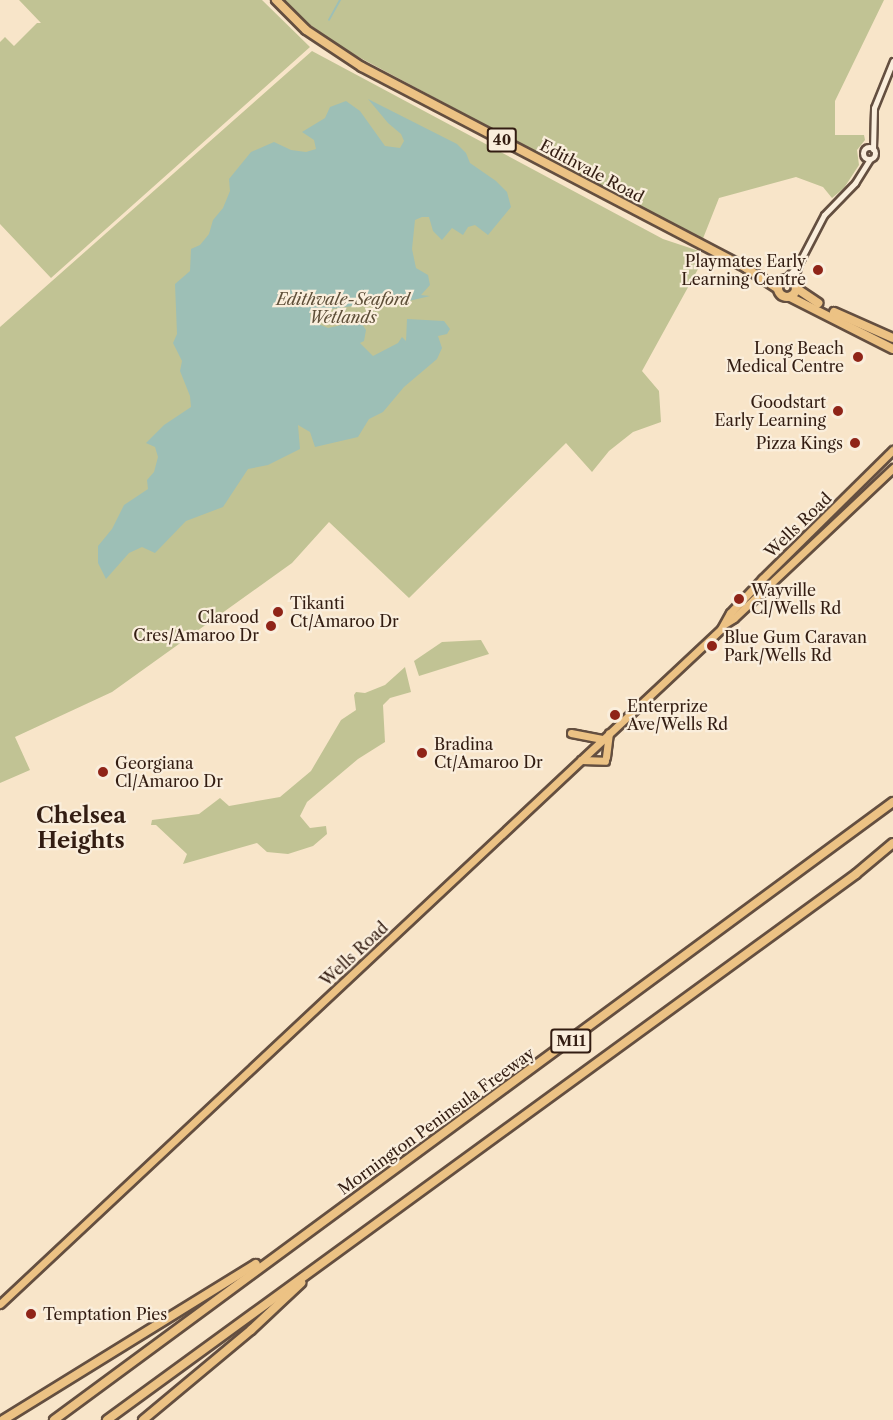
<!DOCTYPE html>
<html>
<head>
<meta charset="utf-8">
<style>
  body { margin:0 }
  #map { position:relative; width:893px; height:1420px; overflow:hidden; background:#f8e5c9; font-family:"Libre Caslon Text",serif }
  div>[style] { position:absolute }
  .green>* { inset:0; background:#c1c394 }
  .water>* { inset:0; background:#9dbfb6 }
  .stream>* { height:1.5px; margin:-0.75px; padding:0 0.75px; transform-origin:0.75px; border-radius:0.75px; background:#9dbfb6 }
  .roads { filter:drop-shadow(2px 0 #644f40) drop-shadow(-2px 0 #644f40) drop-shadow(0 2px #644f40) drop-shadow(0 -2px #644f40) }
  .minor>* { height:5px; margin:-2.5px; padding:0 2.5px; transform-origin:2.5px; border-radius:2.5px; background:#faeedc }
  .minor>.ring { margin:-2.5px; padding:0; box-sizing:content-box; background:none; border:5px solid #faeedc; border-radius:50% }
  .major>* { height:7px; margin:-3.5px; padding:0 3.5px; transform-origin:3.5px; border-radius:3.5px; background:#ecc284 }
  .highway>* { height:8px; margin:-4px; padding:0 4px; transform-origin:4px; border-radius:4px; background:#ecc284 }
  .highway>.ring { margin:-4px; padding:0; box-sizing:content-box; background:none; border:8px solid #ecc284; border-radius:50% }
  .dots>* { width:16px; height:16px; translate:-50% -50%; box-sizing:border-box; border:3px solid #faeedc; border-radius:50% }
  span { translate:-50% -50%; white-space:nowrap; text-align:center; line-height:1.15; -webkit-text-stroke:4.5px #faeedc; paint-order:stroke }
  .shield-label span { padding:2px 4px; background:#faeedc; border:2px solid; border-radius:4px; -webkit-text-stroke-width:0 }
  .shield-label { font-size:15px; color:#331d12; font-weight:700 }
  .street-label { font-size:16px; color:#331d12 }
  .poi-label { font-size:16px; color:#331d12 }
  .right { translate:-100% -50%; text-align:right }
  .left { translate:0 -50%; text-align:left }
  .park-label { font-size:16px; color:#5e4f39; font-style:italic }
  .district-label { font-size:22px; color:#331d12; font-weight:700 }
</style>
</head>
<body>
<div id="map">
  <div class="green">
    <div style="clip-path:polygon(19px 0,262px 0,310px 47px,51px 278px,0 224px,0 42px,5px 37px,14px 46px,37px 23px,41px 23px)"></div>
    <div style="clip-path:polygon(283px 0,884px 0,835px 101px,835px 135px,864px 135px,865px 140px,857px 150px,859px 165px,844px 188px,832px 198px,823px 187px,796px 177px,719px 198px,702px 241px,340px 47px,296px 14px)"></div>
    <div style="clip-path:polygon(312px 51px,663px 239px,699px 251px,698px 258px,703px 260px,642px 371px,659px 391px,661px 422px,633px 432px,609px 451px,592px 472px,566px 443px,409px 598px,329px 522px,292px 563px,112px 692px,15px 737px,30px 770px,0 783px,0 327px)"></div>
    <div style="clip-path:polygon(481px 640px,489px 654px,419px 676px,414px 661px,442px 642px)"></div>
    <div style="clip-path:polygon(405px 667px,411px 692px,390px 698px,383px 705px,385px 742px,358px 759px,307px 802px,300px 816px,310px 828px,326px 826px,327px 834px,313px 846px,288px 854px,267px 852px,257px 843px,183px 864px,187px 854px,156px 825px,151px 825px,152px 820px,199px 814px,220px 798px,229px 806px,280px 797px,311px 771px,341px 720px,356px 710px,354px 695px,356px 692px,365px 693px,385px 685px)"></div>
  </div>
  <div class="water">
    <div style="clip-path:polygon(368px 99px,457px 144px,466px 153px,470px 163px,496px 181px,507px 192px,511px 207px,488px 235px,475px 225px,468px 227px,463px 235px,452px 228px,442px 240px,433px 231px,429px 217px,422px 217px,415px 220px,412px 249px,416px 268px,428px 275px,430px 285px,421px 295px,430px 296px,396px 304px,382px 302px,316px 311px,310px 314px,311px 321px,328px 328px,360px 321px,366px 330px,364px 341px,360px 343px,373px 356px,398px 343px,402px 337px,406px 341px,407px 319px,444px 321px,450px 329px,447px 334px,438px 336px,442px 348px,437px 359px,404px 387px,383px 412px,369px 419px,358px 437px,315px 447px,310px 432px,298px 425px,300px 449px,268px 465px,248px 469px,223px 507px,186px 521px,155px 553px,142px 547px,129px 553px,106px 579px,98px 563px,98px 546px,112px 529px,124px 505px,148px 489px,147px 480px,154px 472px,158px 457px,155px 447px,146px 443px,164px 425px,191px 407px,190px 396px,180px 371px,182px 361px,173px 343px,177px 334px,175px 284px,190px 271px,191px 249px,200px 245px,209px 234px,213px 220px,223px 208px,230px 191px,229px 179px,251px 152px,274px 142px,291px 150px,306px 152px,316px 149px,314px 140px,302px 132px,325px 118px,330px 107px,346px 101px,360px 111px,385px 146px,400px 148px,404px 141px,401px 134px,388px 123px)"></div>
  </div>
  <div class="stream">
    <div style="left:329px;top:20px;width:23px;rotate:-61deg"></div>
  </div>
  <div class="roads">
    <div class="minor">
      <div class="ring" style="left:863px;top:147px;width:7px;height:7px"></div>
      <div style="left:873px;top:149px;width:41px;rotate:-88.6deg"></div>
      <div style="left:874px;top:108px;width:51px;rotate:-68deg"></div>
      <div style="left:786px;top:278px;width:18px;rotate:-47deg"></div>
      <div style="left:794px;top:282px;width:20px;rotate:-75deg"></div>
      <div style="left:799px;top:263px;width:54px;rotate:-62.5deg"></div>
      <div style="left:824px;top:215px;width:45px;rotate:-45.9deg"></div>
      <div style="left:855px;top:183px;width:28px;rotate:-58deg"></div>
    </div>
    <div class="major">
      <div style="left:726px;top:623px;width:9px;rotate:-32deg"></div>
      <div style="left:734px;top:618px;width:219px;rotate:-43.3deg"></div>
      <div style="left:571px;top:733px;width:33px;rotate:11deg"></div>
      <div style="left:606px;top:757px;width:24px;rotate:-83deg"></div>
      <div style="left:581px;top:760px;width:24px;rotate:2deg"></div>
      <div style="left:0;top:1304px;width:988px;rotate:-43.11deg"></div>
      <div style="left:721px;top:629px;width:18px;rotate:-61deg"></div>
      <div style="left:730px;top:613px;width:47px;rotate:-46.7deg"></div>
      <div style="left:762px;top:579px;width:184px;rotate:-44.6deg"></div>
    </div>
    <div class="highway">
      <div style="left:276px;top:0;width:42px;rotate:45deg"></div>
      <div style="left:306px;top:30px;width:67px;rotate:33.5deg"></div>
      <div style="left:362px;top:67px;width:433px;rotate:27.6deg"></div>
      <div style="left:746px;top:268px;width:37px;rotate:33deg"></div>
      <div class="ring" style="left:778px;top:279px;width:10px;height:10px"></div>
      <div style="left:796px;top:288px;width:27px;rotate:34deg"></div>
      <div style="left:790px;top:297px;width:115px;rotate:26.8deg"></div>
      <div style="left:834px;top:312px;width:64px;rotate:23.8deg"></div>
      <div style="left:3px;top:1420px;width:297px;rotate:-31.7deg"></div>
      <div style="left:54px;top:1420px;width:1042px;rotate:-36.38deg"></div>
      <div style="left:107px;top:1420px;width:927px;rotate:-36.09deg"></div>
      <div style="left:856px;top:874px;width:48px;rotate:-40deg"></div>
      <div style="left:143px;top:1420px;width:141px;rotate:-39.8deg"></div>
      <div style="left:251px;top:1330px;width:69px;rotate:-43.2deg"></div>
    </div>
  </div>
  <div class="dots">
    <div style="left:818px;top:270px;background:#8f2418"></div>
    <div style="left:858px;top:357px;background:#8f2418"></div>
    <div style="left:838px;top:411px;background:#8f2418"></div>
    <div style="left:855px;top:443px;background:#8f2418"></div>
    <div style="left:739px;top:599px;background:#8f2418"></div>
    <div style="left:278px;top:612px;background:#8f2418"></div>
    <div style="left:271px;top:626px;background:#8f2418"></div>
    <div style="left:712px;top:646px;background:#8f2418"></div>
    <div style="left:615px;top:715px;background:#8f2418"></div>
    <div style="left:422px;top:753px;background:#8f2418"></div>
    <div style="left:103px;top:772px;background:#8f2418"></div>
    <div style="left:31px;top:1314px;background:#8f2418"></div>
  </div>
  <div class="shield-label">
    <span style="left:502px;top:140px">40</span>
    <span style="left:571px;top:1041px">M11</span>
  </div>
  <div class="street-label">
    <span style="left:592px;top:171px;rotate:28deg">Edithvale Road</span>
    <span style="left:798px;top:525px;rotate:-44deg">Wells Road</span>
    <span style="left:354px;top:954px;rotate:-43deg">Wells Road</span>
    <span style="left:436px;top:1121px;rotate:-36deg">Mornington Peninsula Freeway</span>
  </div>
  <div class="poi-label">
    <span class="right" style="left:806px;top:270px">Playmates Early<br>Learning Centre</span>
    <span class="right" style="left:844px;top:357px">Long Beach<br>Medical Centre</span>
    <span class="right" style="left:826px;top:411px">Goodstart<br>Early Learning</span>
    <span class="right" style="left:843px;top:443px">Pizza Kings</span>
    <span class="left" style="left:751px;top:599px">Wayville<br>Cl/Wells Rd</span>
    <span class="left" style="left:290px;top:612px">Tikanti<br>Ct/Amaroo Dr</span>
    <span class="right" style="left:259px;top:626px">Clarood<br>Cres/Amaroo Dr</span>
    <span class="left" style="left:724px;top:646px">Blue Gum Caravan<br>Park/Wells Rd</span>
    <span class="left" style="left:627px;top:715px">Enterprize<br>Ave/Wells Rd</span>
    <span class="left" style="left:434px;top:753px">Bradina<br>Ct/Amaroo Dr</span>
    <span class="left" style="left:115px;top:772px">Georgiana<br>Cl/Amaroo Dr</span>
    <span class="left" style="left:43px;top:1314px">Temptation Pies</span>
  </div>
  <div class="park-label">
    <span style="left:343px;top:308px">Edithvale-Seaford<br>Wetlands</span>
  </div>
  <div class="district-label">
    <span style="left:81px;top:828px">Chelsea<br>Heights</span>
  </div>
</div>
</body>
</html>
